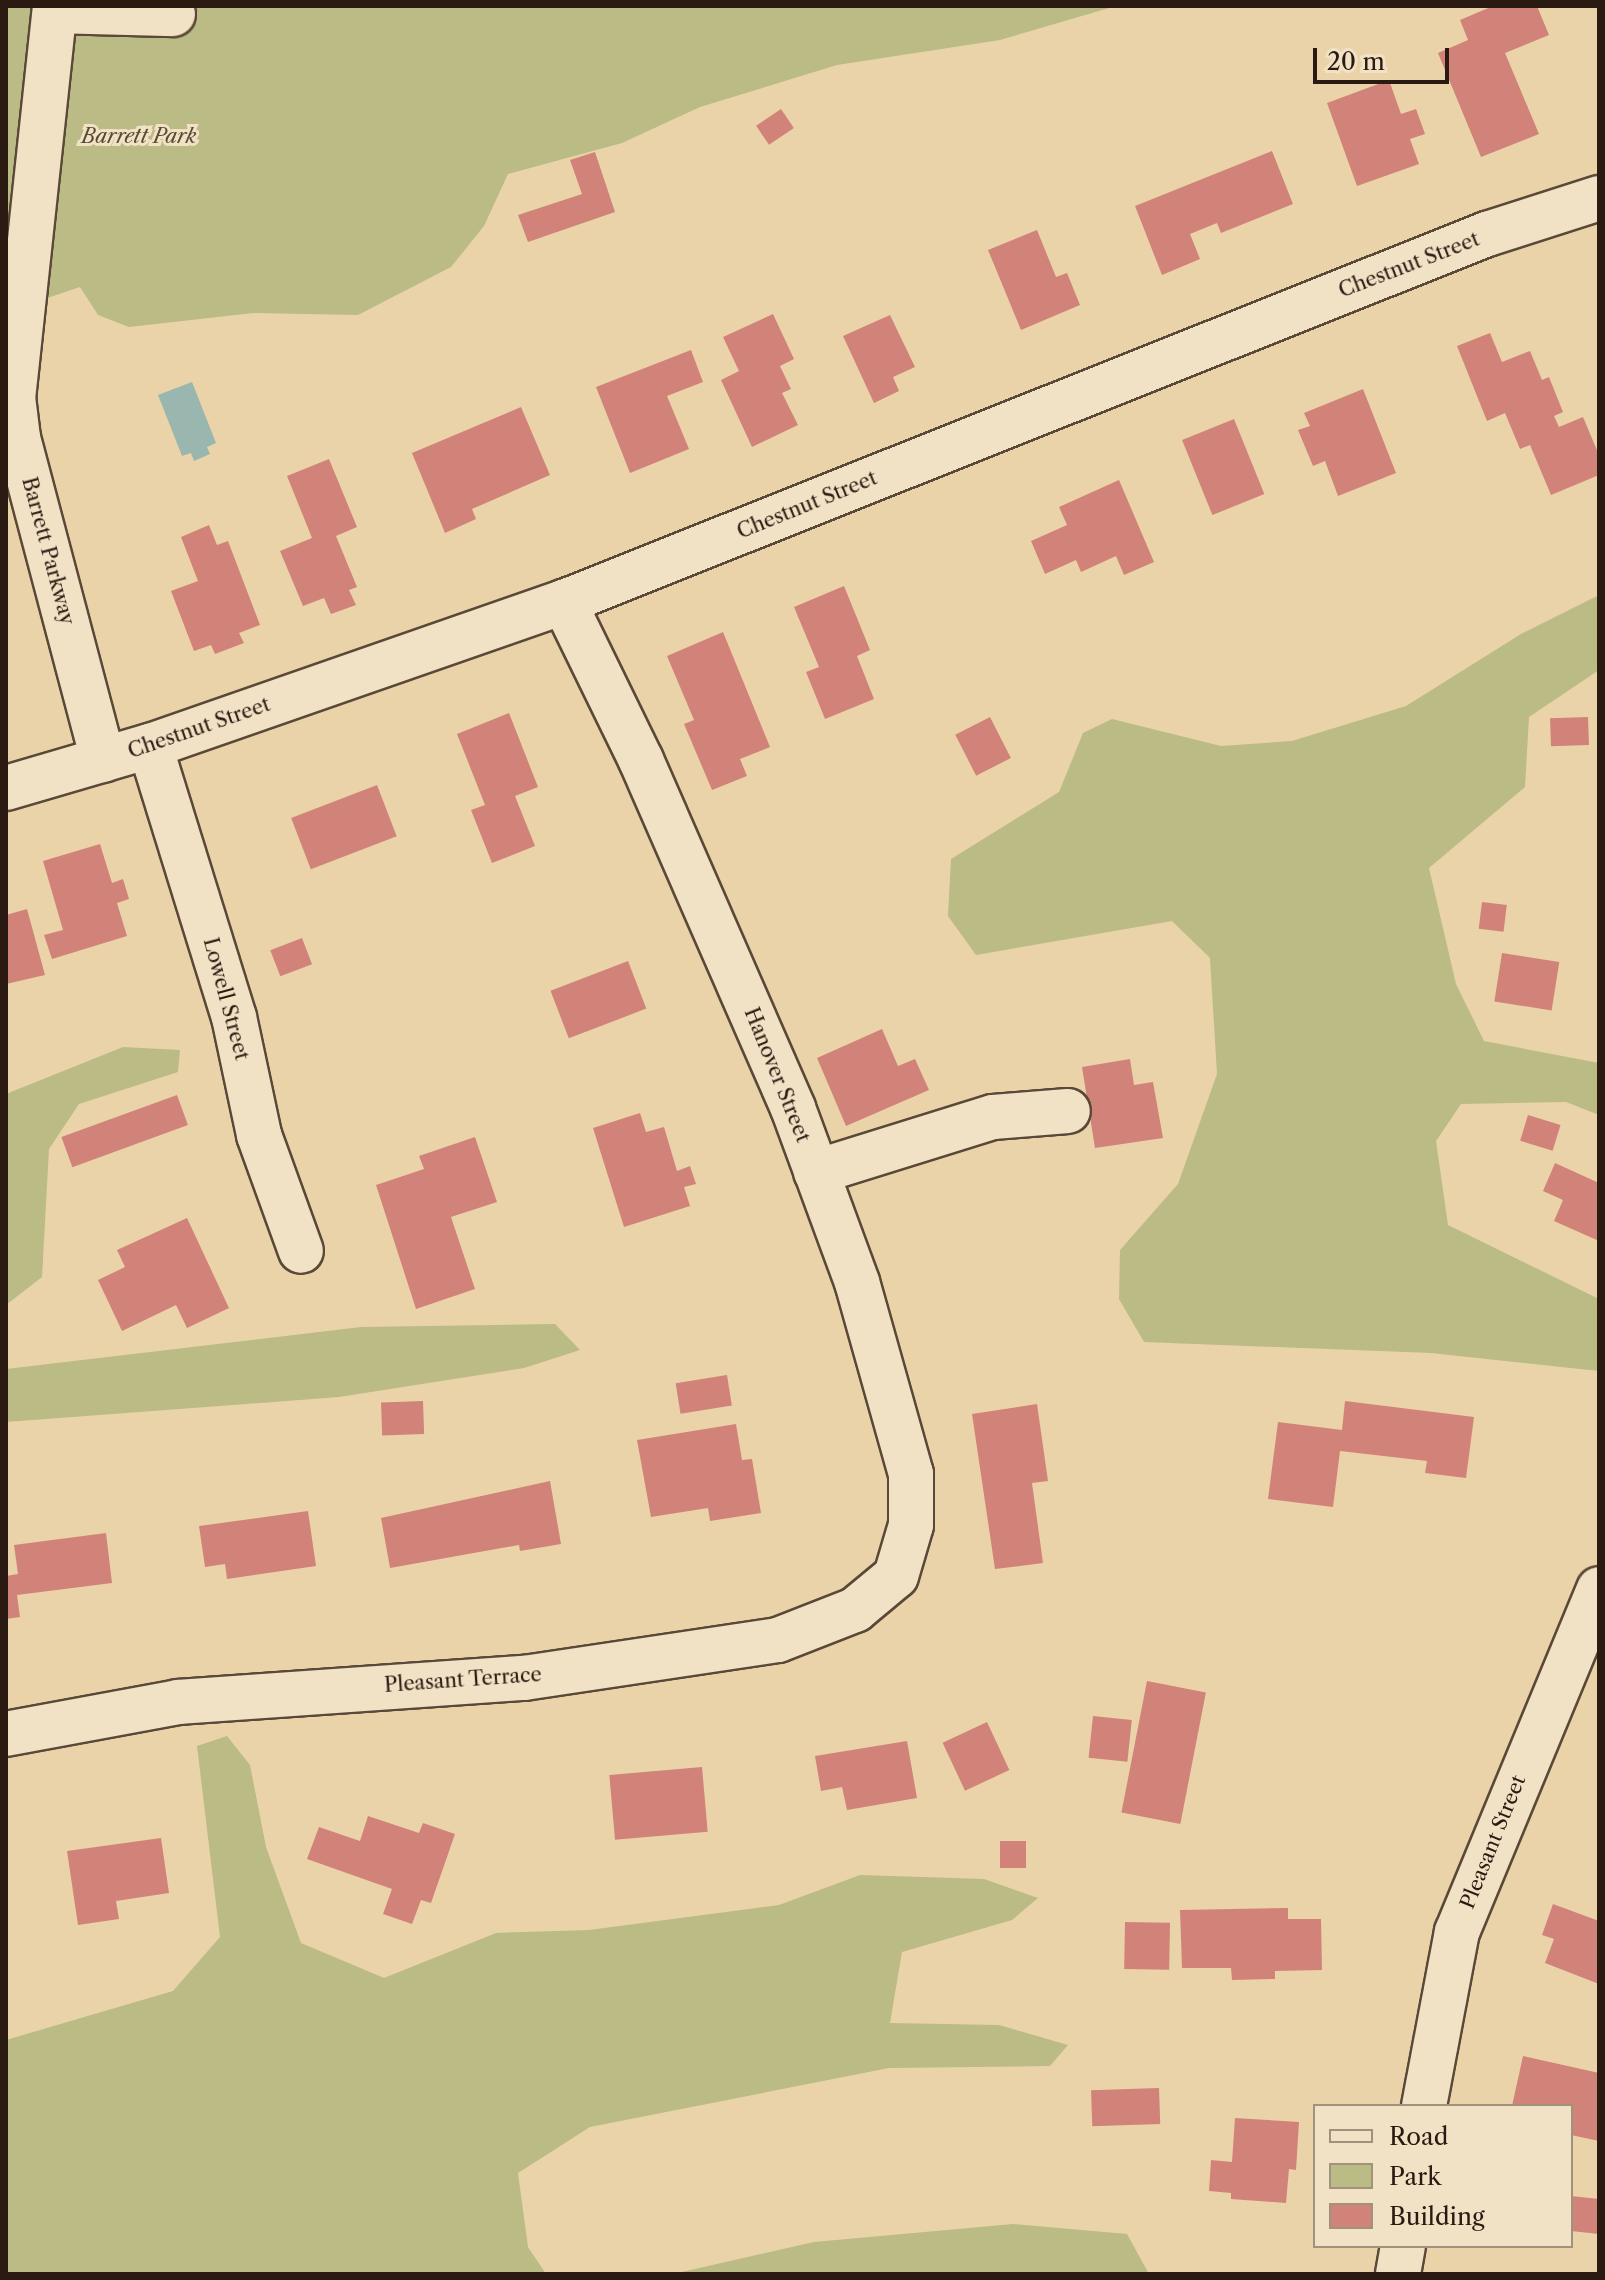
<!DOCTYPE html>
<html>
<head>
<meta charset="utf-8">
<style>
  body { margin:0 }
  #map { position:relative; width:1605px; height:2280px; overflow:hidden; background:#ead3a8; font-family:"Libre Caslon Text",serif }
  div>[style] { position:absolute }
  .green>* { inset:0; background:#bbbb85 }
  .water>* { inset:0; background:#99b6af }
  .building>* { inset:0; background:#d1837a; transform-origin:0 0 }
  .roads { filter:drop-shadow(2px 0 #5a4838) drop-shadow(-2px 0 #5a4838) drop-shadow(0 2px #5a4838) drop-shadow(0 -2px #5a4838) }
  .minor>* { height:44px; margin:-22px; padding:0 22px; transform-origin:22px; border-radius:22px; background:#f1e2c6 }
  span { translate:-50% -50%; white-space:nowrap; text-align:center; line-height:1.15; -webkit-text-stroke:6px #f1e2c6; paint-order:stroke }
  .park-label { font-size:20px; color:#564a34; font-style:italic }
  .street-label { font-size:20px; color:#2a1a12 }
  .frame { position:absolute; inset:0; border:8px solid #2a1a12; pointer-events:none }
  .legend { position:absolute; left:1313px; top:2104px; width:260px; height:144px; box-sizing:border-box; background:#f1e2c6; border:2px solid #a1927e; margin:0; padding:10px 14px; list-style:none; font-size:24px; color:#2a1a12 }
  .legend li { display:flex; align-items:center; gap:16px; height:40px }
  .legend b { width:40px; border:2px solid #a1927e }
  .scale { position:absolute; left:1313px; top:48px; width:136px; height:36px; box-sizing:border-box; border:4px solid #2a1a12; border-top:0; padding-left:10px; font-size:24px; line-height:28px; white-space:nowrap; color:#2a1a12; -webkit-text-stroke:6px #f1e2c6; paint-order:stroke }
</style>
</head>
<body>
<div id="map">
  <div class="green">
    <div style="clip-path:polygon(6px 6px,1116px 6px,1000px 40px,837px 65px,700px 107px,622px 143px,508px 174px,484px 226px,451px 267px,358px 315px,253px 313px,129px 327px,98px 315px,80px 287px,6px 312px)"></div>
    <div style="clip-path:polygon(1599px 595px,1599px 670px,1529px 717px,1525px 787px,1429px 868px,1456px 984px,1484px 1041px,1599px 1063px,1599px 1115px,1566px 1102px,1461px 1104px,1436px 1141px,1448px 1225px,1599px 1299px,1599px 1371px,1431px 1353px,1144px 1342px,1119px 1299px,1120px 1250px,1178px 1184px,1217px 1074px,1210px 958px,1172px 921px,976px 955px,948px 916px,951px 859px,1059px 792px,1083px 733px,1112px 719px,1221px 746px,1292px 741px,1406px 706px,1521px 634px)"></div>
    <div style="clip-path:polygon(123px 1047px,180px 1050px,178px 1072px,79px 1104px,49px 1149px,42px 1277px,6px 1305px,6px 1094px)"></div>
    <div style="clip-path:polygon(555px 1324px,580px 1350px,524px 1368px,339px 1397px,6px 1422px,6px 1369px,361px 1327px)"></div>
    <div style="clip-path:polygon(227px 1736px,250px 1765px,266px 1847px,301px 1943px,384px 1978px,496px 1933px,589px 1930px,779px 1905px,860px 1875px,984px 1879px,1038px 1898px,1012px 1920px,902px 1952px,890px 2023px,999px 2025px,1068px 2045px,1050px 2066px,889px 2068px,590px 2127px,518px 2173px,528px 2247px,546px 2274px,6px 2274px,6px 2040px,173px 1991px,220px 1937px,197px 1746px)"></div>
    <div style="clip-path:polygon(1013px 2224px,1127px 2234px,1149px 2274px,673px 2274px,814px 2242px)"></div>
  </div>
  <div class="water">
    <div style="clip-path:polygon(192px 382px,216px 443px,207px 447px,210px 454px,194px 461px,191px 453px,182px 456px,158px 395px)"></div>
  </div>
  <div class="building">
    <div style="clip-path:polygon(1493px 6px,1537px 6px,1549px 35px,1505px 53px,1539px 134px,1481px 157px,1438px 53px,1468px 40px,1460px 20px)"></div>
    <div style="clip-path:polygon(1389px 80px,1401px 114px,1416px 109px,1425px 134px,1410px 139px,1419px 164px,1357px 186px,1327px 103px)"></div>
    <div style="left:781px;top:109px;width:23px;height:30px;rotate:56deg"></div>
    <div style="clip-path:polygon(1272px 151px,1293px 204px,1221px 233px,1217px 223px,1190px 234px,1200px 259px,1162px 275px,1135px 206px)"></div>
    <div style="clip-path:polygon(595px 152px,615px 212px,528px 242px,518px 215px,582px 194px,570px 160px)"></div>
    <div style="clip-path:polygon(1037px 230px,1056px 277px,1067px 273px,1080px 305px,1021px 330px,988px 250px)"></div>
    <div style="clip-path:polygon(773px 314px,794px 359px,780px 366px,791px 389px,782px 393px,798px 425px,752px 447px,721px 380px,739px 371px,723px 337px)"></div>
    <div style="clip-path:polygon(890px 315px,915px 367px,893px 377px,899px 391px,874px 403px,843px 336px)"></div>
    <div style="clip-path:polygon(1490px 333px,1502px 362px,1530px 351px,1542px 380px,1549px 377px,1563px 412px,1554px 416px,1559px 427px,1583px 417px,1599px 455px,1599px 475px,1551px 495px,1530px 445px,1520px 449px,1505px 413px,1487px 421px,1457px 346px)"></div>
    <div style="clip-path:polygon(691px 350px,703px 382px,667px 396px,689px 449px,630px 473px,596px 387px)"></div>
    <div style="clip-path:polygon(1363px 389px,1396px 473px,1338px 496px,1325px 461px,1313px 466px,1298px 430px,1310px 426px,1304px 413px)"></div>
    <div style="clip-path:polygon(521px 407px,550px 475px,472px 509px,476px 519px,445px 533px,412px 453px)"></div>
    <div style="left:1234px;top:419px;width:81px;height:56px;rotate:68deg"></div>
    <div style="clip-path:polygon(329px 459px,357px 527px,336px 536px,357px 587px,349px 590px,356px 605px,331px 614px,324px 598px,303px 606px,280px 551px,312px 538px,287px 476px)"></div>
    <div style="clip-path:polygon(1119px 480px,1154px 562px,1124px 575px,1116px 556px,1081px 572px,1076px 560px,1045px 574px,1031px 541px,1067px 525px,1059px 507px)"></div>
    <div style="clip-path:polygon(209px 525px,217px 545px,228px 541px,260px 625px,239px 633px,244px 643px,215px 654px,211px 645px,194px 651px,171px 591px,198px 581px,181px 537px)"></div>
    <div style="clip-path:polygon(844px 586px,870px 650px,857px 656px,874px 699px,825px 719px,806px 672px,819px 667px,794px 607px)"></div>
    <div style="clip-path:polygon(723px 632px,770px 747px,740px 759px,747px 776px,712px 790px,684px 724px,694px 720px,667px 656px)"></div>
    <div style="clip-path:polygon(509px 713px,538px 787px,515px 796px,535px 846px,492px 863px,471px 810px,485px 805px,457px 734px)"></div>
    <div style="left:990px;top:717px;width:46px;height:39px;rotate:63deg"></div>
    <div style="left:1588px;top:717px;width:28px;height:38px;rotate:88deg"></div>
    <div style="left:377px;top:785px;width:55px;height:92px;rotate:69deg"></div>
    <div style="clip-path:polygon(100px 844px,112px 883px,123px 879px,129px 899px,117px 903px,127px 936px,52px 959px,44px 935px,63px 930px,43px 861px)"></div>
    <div style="left:1482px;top:902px;width:25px;height:27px;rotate:7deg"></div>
    <div style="clip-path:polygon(27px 909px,45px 975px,6px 984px,6px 915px)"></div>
    <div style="left:302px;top:938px;width:28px;height:34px;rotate:69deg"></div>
    <div style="left:1502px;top:953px;width:58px;height:49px;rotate:9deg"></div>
    <div style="left:628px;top:961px;width:51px;height:83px;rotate:69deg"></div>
    <div style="clip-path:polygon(882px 1029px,898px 1066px,915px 1059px,929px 1090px,846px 1126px,817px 1058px)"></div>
    <div style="clip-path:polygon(1130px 1059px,1134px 1085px,1153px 1082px,1163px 1138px,1095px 1148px,1082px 1067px)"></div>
    <div style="left:177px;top:1095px;width:32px;height:123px;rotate:70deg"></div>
    <div style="clip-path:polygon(640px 1113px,646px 1132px,664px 1127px,677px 1171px,690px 1166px,696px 1184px,684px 1187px,690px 1206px,624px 1227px,593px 1128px)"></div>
    <div style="left:1528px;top:1115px;width:34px;height:27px;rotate:17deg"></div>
    <div style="clip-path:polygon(475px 1137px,497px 1202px,451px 1217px,475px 1289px,416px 1309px,376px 1185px,424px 1169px,419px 1156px)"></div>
    <div style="clip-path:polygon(1555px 1163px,1599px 1183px,1599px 1241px,1554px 1221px,1563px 1200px,1543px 1191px)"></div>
    <div style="clip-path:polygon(187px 1218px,229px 1308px,187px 1328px,176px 1305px,122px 1331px,98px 1280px,125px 1267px,117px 1250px)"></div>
    <div style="left:727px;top:1375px;width:31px;height:52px;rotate:81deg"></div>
    <div style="left:423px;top:1401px;width:33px;height:42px;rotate:88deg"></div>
    <div style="clip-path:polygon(1345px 1401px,1474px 1417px,1466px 1478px,1425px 1473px,1427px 1461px,1340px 1451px,1333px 1507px,1268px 1499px,1278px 1422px,1342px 1430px)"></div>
    <div style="clip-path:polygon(1037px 1404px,1048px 1481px,1032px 1483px,1043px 1563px,995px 1569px,972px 1414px)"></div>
    <div style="clip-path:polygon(736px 1424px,742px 1460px,752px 1459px,761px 1513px,710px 1521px,708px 1508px,651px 1517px,637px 1440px)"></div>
    <div style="clip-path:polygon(550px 1481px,561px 1544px,520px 1551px,519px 1545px,390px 1568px,381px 1518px)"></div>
    <div style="clip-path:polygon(308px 1511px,316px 1566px,227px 1579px,225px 1564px,205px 1567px,199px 1526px)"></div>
    <div style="clip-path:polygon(106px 1533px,112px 1583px,17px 1595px,20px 1617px,6px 1619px,6px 1576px,18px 1574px,14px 1545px)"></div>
    <div style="left:1147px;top:1681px;width:60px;height:134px;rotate:11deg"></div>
    <div style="left:1093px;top:1716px;width:39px;height:42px;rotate:6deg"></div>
    <div style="left:987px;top:1722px;width:53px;height:49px;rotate:65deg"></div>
    <div style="clip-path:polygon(907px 1741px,917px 1798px,847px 1810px,842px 1787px,821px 1791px,815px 1756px)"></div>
    <div style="left:702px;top:1767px;width:65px;height:93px;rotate:85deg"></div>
    <div style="clip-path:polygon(368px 1816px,419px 1833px,423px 1823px,455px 1834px,431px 1903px,421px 1900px,412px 1924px,383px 1914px,392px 1889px,307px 1859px,319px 1827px,360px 1841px)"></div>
    <div style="clip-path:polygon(161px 1838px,169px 1893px,116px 1901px,119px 1919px,78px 1925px,67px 1851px)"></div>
    <div style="left:1026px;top:1841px;width:27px;height:26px;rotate:90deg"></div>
    <div style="clip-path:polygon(1553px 1904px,1599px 1921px,1599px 1984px,1545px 1963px,1554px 1939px,1542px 1935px)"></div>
    <div style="clip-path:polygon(1288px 1908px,1288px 1919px,1321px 1919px,1322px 1970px,1275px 1971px,1275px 1979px,1232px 1980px,1231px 1968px,1182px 1968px,1180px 1910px)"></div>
    <div style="left:1125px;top:1922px;width:45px;height:47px;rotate:1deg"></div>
    <div style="clip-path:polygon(1523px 2056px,1599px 2073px,1599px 2141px,1571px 2135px,1571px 2106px,1512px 2106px)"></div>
    <div style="left:1159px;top:2088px;width:36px;height:68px;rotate:88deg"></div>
    <div style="clip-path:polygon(1235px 2118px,1299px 2122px,1296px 2170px,1289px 2169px,1286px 2203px,1231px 2199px,1231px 2193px,1209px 2191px,1211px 2160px,1232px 2162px)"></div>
    <div style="clip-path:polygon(1571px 2196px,1599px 2199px,1599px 2234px,1571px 2231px)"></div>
  </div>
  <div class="roads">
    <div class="minor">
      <div style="left:55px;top:6px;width:393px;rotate:96.1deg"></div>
      <div style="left:13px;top:397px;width:41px;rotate:83deg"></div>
      <div style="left:18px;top:438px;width:333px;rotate:75.2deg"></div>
      <div style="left:55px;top:11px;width:118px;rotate:1.5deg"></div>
      <div style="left:150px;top:746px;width:284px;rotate:72.8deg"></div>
      <div style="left:234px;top:1017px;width:121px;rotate:78deg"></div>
      <div style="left:259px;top:1135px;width:123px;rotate:70.1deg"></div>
      <div style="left:6px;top:788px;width:150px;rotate:-16.3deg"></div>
      <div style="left:150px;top:746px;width:438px;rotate:-19.2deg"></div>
      <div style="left:564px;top:602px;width:994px;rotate:-21.74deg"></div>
      <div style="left:1487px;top:234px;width:118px;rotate:-17.8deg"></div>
      <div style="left:816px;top:1172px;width:185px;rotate:-17.3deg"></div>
      <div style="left:993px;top:1117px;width:75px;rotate:-4.6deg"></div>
      <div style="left:6px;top:1734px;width:175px;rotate:-10.5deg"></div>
      <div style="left:178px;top:1702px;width:347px;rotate:-4deg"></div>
      <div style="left:524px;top:1678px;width:257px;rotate:-8.5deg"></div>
      <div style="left:778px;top:1640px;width:83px;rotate:-21.3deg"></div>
      <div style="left:855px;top:1610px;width:53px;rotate:-39.7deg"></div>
      <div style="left:896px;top:1576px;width:53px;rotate:-73.6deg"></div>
      <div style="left:911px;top:1525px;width:51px;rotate:-90deg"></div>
      <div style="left:911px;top:1474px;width:199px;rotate:-105.7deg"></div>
      <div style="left:857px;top:1282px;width:185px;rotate:-110.2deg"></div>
      <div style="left:793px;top:1108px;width:380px;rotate:-113.6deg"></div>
      <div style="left:641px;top:760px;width:176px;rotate:-116deg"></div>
      <div style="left:1424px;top:2106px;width:177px;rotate:-79.3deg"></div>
      <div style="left:1457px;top:1932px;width:371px;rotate:-67.5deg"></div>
      <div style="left:1398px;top:2274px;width:28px;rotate:-80deg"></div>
    </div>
  </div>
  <div class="park-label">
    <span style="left:139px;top:136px">Barrett Park</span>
  </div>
  <div class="street-label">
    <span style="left:1409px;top:265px;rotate:-21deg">Chestnut Street</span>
    <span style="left:807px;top:505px;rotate:-22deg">Chestnut Street</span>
    <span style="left:48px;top:551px;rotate:75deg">Barrett Parkway</span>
    <span style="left:199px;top:728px;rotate:-19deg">Chestnut Street</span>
    <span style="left:226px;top:999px;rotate:75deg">Lowell Street</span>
    <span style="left:777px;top:1075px;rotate:68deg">Hanover Street</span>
    <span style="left:463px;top:1680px;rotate:-4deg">Pleasant Terrace</span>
    <span style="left:1493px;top:1842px;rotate:-68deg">Pleasant Street</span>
  </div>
  <div class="frame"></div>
  <ul class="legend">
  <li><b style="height:10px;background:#f1e2c6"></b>Road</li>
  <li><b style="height:22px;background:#bbbb85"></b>Park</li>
  <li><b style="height:22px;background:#d1837a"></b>Building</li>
  </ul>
  <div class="scale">20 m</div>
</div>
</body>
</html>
